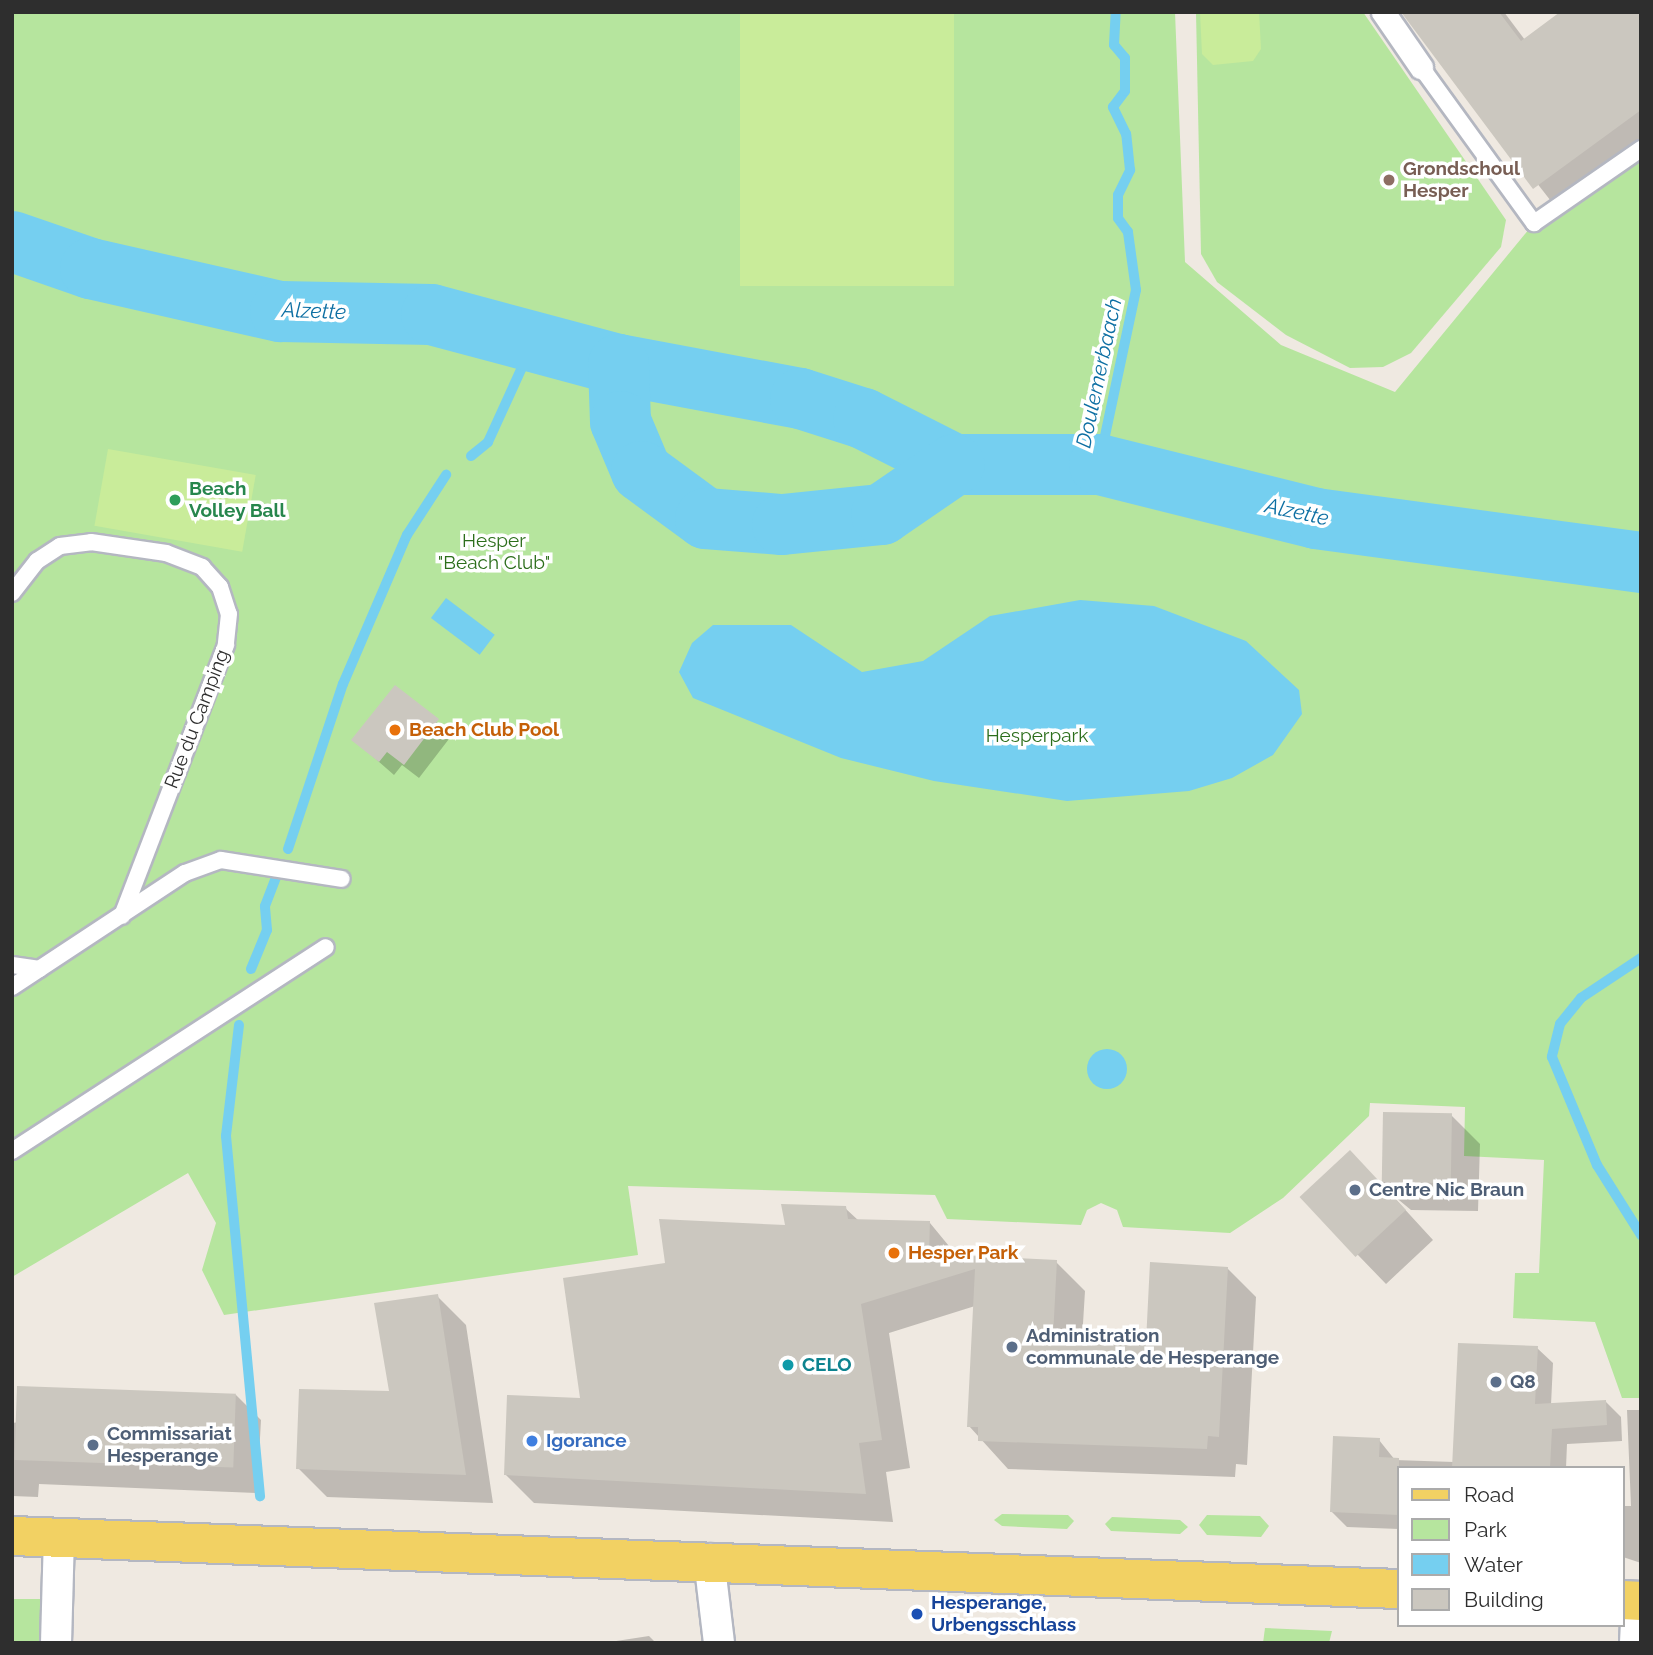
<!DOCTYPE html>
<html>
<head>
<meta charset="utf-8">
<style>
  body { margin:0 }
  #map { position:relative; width:1653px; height:1655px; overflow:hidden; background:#efe9e1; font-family:Raleway,sans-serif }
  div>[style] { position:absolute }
  .green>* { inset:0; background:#b6e59e; transform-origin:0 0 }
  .pitch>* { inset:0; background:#c9ec9a; transform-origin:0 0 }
  .water>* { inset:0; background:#75cff0; transform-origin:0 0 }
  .round { border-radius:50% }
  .shadow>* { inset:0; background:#0003 }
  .stream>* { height:10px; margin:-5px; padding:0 5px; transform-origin:5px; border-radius:5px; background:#75cff0 }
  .river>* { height:61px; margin:-30.5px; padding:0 30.5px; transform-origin:30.5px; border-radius:30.5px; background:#75cff0 }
  .building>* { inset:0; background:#cbc7bf; transform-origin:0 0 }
  .roads { filter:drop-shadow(2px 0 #b4b7c1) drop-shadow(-2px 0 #b4b7c1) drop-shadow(0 2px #b4b7c1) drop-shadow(0 -2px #b4b7c1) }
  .service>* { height:16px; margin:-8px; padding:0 8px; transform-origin:8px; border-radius:8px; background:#fff }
  .pedestrian>* { height:23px; margin:-11.5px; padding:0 11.5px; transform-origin:11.5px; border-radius:11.5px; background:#fff }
  .minor>* { height:30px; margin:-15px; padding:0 15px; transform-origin:15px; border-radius:15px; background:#fff }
  .secondary>* { height:38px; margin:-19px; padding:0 19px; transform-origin:19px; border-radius:19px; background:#fff }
  .primary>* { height:38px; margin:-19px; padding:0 19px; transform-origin:19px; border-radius:19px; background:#f2d163 }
  .dots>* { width:19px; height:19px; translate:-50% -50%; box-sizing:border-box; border:4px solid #fff; border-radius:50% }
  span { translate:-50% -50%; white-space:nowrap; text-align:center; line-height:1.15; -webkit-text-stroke:7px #fff; paint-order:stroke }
  .education-label { font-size:19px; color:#785e54; font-weight:700 }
  .left { translate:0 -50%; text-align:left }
  .leisure-label { font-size:19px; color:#27864d; font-weight:700 }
  .park-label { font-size:19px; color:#2c6e1b }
  .street-label { font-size:19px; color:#2e2e2e }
  .food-label { font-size:19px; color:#c56008; font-weight:700 }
  .service-label { font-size:19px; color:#4e5e75; font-weight:700 }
  .culture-label { font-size:19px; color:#0d838f; font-weight:700 }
  .shop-label { font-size:19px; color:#366cbe; font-weight:700 }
  .transit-label { font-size:19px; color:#164399; font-weight:700 }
  .water-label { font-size:21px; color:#0d6fa3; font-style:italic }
  .frame { position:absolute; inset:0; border:14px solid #2e2e2e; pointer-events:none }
  .legend { position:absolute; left:1397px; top:1466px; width:228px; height:161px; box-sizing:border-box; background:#fff; border:2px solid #ababab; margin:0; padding:9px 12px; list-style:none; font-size:21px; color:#2e2e2e }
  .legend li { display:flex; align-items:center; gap:14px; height:35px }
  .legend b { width:35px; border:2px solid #ababab }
</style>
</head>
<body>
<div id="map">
  <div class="green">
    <div style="clip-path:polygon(12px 12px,1175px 12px,1185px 262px,1281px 345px,1395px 392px,1534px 223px,1641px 149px,1641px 1398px,1622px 1398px,1595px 1322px,1513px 1318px,1515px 1273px,1539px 1273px,1544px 1160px,1464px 1156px,1465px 1107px,1370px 1103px,1369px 1116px,1283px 1198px,1230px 1233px,1123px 1227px,1117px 1210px,1101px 1203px,1087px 1210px,1081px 1225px,947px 1219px,935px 1195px,628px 1186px,638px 1255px,224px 1315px,202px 1270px,216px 1223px,188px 1173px,12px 1277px,12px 268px,32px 276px,50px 228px,12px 213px)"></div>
    <div style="clip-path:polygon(1196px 12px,1363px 12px,1506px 220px,1501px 247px,1411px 353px,1383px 367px,1350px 368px,1286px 335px,1217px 282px,1201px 254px)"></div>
    <div style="clip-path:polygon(1002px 1514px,1068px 1515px,1074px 1521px,1067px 1529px,1002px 1526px,994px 1520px)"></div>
    <div style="clip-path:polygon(1207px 1515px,1260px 1516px,1269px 1526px,1261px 1537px,1207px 1535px,1199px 1525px)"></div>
    <div style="clip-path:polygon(1112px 1517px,1180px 1520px,1188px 1527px,1180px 1534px,1111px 1531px,1105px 1524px)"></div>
    <div style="left:12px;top:1599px;width:29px;height:44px"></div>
    <div style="clip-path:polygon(1265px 1628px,1332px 1631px,1329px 1643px,1263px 1643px)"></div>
  </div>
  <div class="pitch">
    <div style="left:740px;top:12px;width:214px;height:274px"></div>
    <div style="clip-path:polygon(1200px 12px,1259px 12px,1261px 49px,1253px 61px,1213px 65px,1202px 54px)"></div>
    <div style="left:108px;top:449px;width:150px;height:78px;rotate:10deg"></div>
  </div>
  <div class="water">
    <div style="clip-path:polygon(12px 213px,50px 227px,32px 276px,12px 268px)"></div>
    <div style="clip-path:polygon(1414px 534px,1641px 549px,1641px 573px)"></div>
    <div style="left:446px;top:598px;width:61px;height:25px;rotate:37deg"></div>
    <div style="clip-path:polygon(1080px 600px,1154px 606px,1246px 641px,1299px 690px,1302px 714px,1273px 755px,1232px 778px,1189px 791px,1067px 801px,934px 781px,841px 758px,693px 698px,679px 672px,692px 643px,713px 625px,791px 625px,862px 672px,923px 661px,990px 616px)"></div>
    <div class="round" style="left:1087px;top:1049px;width:40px;height:40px"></div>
  </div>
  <div class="shadow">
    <div style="clip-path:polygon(1404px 12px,1504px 12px,1525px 40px,1641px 12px,1641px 155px,1561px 214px)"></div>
    <div style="clip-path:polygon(395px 687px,452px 735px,419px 778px,402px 765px,394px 775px,354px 740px)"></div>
    <div style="clip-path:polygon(1385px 1113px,1451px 1115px,1480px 1144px,1478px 1211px,1411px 1210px,1388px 1191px,1433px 1240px,1386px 1284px,1302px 1197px,1382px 1185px)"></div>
    <div style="clip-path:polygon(845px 1208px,859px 1221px,930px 1223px,958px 1257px,1056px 1262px,1085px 1291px,1082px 1340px,1148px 1344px,1227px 1268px,1256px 1297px,1247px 1465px,1236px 1464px,1235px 1477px,1008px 1469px,969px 1426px,975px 1306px,889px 1333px,910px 1468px,886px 1472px,893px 1522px,534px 1503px,505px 1474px,582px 1400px,667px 1264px)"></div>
    <div style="clip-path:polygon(437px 1296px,466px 1325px,493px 1503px,327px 1497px,298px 1468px,391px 1392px)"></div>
    <div style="clip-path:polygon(1537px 1348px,1553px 1363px,1551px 1405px,1605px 1401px,1621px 1417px,1622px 1441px,1567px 1444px,1566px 1468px,1399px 1468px,1399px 1529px,1347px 1527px,1331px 1511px,1379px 1440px,1395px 1460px,1454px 1462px)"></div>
    <div style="clip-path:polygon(236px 1395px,261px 1420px,257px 1493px,39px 1484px,38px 1497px,12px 1496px,12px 1423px)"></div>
    <div style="clip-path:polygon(1627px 1410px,1641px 1410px,1641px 1563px,1623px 1557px,1623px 1506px,1631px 1506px)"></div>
    <div style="clip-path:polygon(649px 1636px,656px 1643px,603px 1643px)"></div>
  </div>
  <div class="stream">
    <div style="left:471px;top:456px;width:22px;rotate:-39deg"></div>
    <div style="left:488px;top:442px;width:113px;rotate:-65.5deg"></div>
    <div style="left:1099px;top:464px;width:178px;rotate:-78deg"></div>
    <div style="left:1136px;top:290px;width:59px;rotate:-97.9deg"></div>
    <div style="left:1128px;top:232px;width:17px;rotate:-126deg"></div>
    <div style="left:1118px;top:218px;width:23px;rotate:-90deg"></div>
    <div style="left:1118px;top:195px;width:28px;rotate:-64deg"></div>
    <div style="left:1130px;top:170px;width:36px;rotate:-96deg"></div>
    <div style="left:1126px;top:134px;width:30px;rotate:-116deg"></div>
    <div style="left:1113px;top:107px;width:20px;rotate:-53deg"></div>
    <div style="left:1125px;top:91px;width:33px;rotate:-90deg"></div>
    <div style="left:1125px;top:58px;width:17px;rotate:-130deg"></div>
    <div style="left:1114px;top:45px;width:33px;rotate:-87deg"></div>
    <div style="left:288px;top:849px;width:174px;rotate:-71.6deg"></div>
    <div style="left:343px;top:684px;width:162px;rotate:-66.8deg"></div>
    <div style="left:407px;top:535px;width:72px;rotate:-57deg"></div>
    <div style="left:1641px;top:958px;width:72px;rotate:146.3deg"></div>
    <div style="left:1581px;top:998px;width:33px;rotate:129deg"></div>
    <div style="left:1560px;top:1024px;width:34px;rotate:104deg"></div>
    <div style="left:1552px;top:1057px;width:117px;rotate:67.4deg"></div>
    <div style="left:1597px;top:1165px;width:83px;rotate:57.8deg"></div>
    <div style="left:251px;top:969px;width:42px;rotate:-67.7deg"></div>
    <div style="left:267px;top:930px;width:24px;rotate:-95deg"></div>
    <div style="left:265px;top:906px;width:30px;rotate:-69deg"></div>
    <div style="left:239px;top:1025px;width:112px;rotate:96.7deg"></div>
    <div style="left:226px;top:1136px;width:362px;rotate:84.6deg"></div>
  </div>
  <div class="river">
    <div style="left:12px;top:241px;width:83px;rotate:19.1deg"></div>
    <div style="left:90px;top:268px;width:195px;rotate:12.8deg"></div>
    <div style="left:280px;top:311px;width:151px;rotate:1.1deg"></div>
    <div style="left:431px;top:314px;width:194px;rotate:15deg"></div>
    <div style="left:618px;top:364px;width:185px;rotate:10.6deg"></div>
    <div style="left:800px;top:398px;width:66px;rotate:17.6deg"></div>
    <div style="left:863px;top:418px;width:102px;rotate:26.8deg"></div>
    <div style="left:954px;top:464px;width:145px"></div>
    <div style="left:1099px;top:464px;width:223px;rotate:14deg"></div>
    <div style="left:1315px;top:518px;width:329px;rotate:7.7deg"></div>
    <div style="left:618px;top:364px;width:57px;rotate:88deg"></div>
    <div style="left:620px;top:421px;width:54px;rotate:67.2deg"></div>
    <div style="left:641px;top:471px;width:79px;rotate:36.3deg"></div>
    <div style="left:705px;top:518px;width:77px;rotate:4.5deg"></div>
    <div style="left:782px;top:524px;width:100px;rotate:-5.8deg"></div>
    <div style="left:881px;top:514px;width:88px;rotate:-34.4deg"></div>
  </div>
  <div class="building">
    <div style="clip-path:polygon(1401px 12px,1499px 12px,1521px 41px,1560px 12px,1641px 12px,1641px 110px,1533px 189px)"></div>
    <div style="clip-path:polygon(395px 685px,439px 719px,404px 765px,387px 752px,379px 762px,351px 740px)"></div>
    <div style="left:1383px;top:1112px;width:69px;height:70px;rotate:1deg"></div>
    <div style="left:1350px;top:1150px;width:82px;height:69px;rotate:47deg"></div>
    <div style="clip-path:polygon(781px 1204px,846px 1206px,848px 1219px,930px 1221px,929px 1254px,1057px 1260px,1053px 1337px,1146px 1342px,1150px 1262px,1228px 1267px,1219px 1437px,1208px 1436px,1207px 1449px,978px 1441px,978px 1427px,967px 1427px,975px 1269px,861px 1304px,882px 1440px,859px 1443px,866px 1494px,504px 1475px,507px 1395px,580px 1398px,563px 1278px,665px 1263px,659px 1219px,785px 1225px)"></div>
    <div style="clip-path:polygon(438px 1294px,466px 1475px,296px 1469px,299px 1389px,389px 1391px,374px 1303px)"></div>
    <div style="clip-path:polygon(1458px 1343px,1538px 1346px,1535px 1404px,1606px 1400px,1607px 1425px,1552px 1429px,1550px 1468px,1452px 1468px)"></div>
    <div style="left:17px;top:1386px;width:219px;height:74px;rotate:2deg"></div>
    <div style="clip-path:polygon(1333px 1436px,1380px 1438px,1379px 1457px,1399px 1458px,1399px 1515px,1330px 1512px)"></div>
  </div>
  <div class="roads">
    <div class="service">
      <div style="left:1421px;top:67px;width:193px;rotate:54.1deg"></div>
      <div style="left:1534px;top:223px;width:130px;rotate:-34.7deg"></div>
      <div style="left:12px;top:593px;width:41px;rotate:-52deg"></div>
      <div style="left:37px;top:561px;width:27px;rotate:-33deg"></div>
      <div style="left:60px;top:546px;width:31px;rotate:-7deg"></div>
      <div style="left:91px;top:542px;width:76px;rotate:8.3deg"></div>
      <div style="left:166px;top:553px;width:39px;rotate:21deg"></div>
      <div style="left:202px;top:567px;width:27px;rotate:48deg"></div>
      <div style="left:220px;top:587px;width:28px;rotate:72deg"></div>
      <div style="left:229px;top:614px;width:31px;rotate:96deg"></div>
      <div style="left:226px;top:645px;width:290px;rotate:111deg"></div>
      <div style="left:12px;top:965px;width:28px;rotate:8deg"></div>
      <div style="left:12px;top:987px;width:207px;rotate:-33.4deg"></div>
      <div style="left:185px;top:873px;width:38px;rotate:-20deg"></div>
      <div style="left:221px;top:860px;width:122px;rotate:8.9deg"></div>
      <div style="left:12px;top:1151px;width:374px;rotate:-33deg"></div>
    </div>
    <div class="pedestrian">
      <div style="left:1383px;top:12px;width:67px;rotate:55.4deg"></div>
    </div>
    <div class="minor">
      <div style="left:709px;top:1559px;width:85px;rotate:83.2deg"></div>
      <div style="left:56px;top:1643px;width:107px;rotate:-88.4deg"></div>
    </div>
    <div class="secondary">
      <div style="left:1639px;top:1643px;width:41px;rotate:-87.2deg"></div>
    </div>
    <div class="primary">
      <div style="left:12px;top:1536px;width:1388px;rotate:2.19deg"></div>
      <div style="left:1623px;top:1600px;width:18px;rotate:3deg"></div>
    </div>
  </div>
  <div class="dots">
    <div style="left:1389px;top:180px;background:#8d6e63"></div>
    <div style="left:175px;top:500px;background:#2e9e5b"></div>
    <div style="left:395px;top:730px;background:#e8710a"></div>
    <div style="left:1355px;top:1190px;background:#5c6f8a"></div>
    <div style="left:894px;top:1253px;background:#e8710a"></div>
    <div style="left:1012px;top:1347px;background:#5c6f8a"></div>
    <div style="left:788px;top:1365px;background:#0f9aa8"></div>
    <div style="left:1496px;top:1382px;background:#5c6f8a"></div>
    <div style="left:532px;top:1441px;background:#3f7fe0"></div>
    <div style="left:93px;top:1445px;background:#5c6f8a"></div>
    <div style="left:917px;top:1614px;background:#1a4fb4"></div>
  </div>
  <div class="education-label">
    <span class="left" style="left:1403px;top:180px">Grondschoul<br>Hesper</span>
  </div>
  <div class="leisure-label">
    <span class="left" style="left:189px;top:500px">Beach<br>Volley Ball</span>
  </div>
  <div class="park-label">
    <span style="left:494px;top:552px">Hesper<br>"Beach Club"</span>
    <span style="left:1037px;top:736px">Hesperpark</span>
  </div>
  <div class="street-label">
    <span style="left:197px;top:719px;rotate:-69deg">Rue du Camping</span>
  </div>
  <div class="food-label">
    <span class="left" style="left:409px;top:730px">Beach Club Pool</span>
    <span class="left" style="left:908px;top:1253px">Hesper Park</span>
  </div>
  <div class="service-label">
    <span class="left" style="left:1369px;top:1190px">Centre Nic Braun</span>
    <span class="left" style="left:1026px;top:1347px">Administration<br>communale de Hesperange</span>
    <span class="left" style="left:1510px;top:1382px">Q8</span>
    <span class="left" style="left:107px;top:1445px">Commissariat<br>Hesperange</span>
  </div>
  <div class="culture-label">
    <span class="left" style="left:802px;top:1365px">CELO</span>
  </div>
  <div class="shop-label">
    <span class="left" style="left:546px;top:1441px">Igorance</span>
  </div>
  <div class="transit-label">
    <span class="left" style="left:931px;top:1614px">Hesperange,<br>Urbengsschlass</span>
  </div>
  <div class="water-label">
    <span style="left:314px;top:311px;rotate:2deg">Alzette</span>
    <span style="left:1099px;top:373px;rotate:-78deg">Doulemerbaach</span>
    <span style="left:1297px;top:512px;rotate:12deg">Alzette</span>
  </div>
  <div class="frame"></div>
  <ul class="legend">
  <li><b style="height:9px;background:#f2d163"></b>Road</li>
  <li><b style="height:19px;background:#b6e59e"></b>Park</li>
  <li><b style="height:19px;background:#75cff0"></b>Water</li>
  <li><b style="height:19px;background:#cbc7bf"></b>Building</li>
  </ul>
</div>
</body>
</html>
